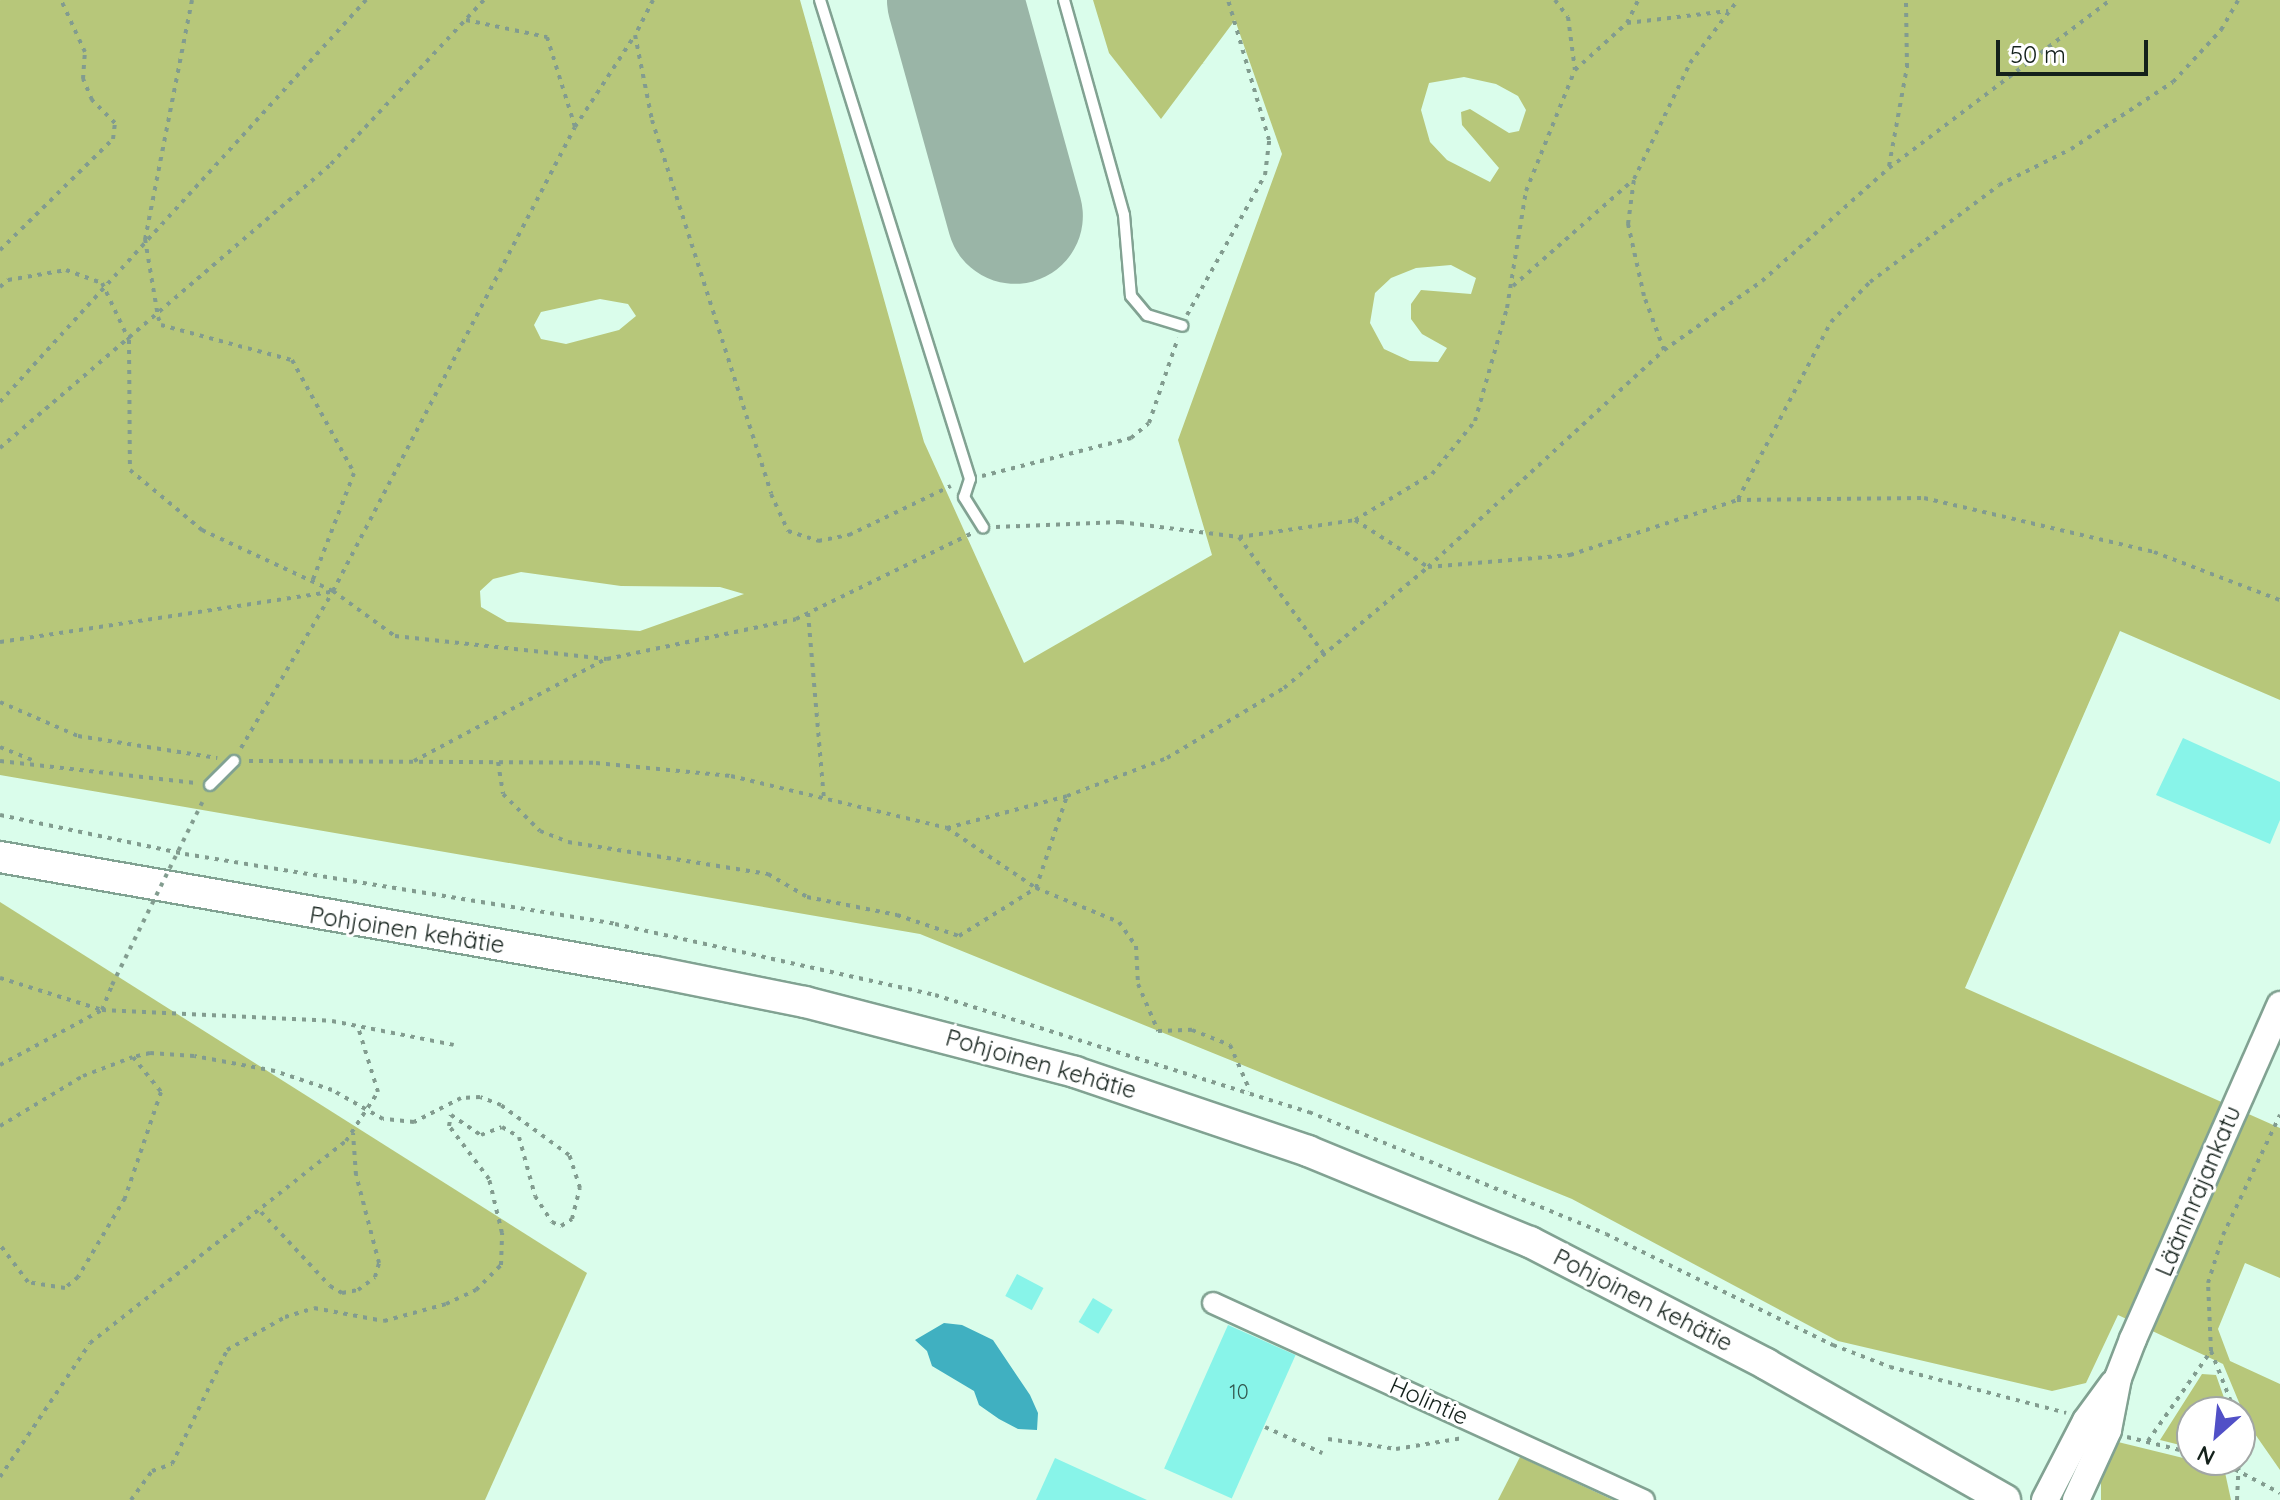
<!DOCTYPE html>
<html>
<head>
<meta charset="utf-8">
<style>
  body { margin:0 }
  #map { position:relative; width:2280px; height:1500px; overflow:hidden; background:#dafdeb; font-family:Quicksand,sans-serif }
  div>[style] { position:absolute }
  .forest>* { inset:0; background:#b7c77a }
  .water>* { inset:0; background:#40b0c1 }
  .runway>* { height:136px; margin:-68px; padding:0 68px; transform-origin:68px; border-radius:68px; background:#9ab5a7 }
  .building>* { inset:0; background:#88f4e9; transform-origin:0 0 }
  .path>* { height:4px; margin-top:-2px; transform-origin:0; background:repeating-linear-gradient(90deg,#829c8f 0 4px,transparent 0 10px) }
  .roads { filter:drop-shadow(2px 0 #81a292) drop-shadow(-2px 0 #81a292) drop-shadow(0 2px #81a292) drop-shadow(0 -2px #81a292) }
  .service>* { height:10px; margin:-5px; padding:0 5px; transform-origin:5px; border-radius:5px; background:#fff }
  .minor>* { height:20px; margin:-10px; padding:0 10px; transform-origin:10px; border-radius:10px; background:#fff }
  .tertiary>* { height:26px; margin:-13px; padding:0 13px; transform-origin:13px; border-radius:13px; background:#fff }
  .secondary>* { height:30px; margin:-15px; padding:0 15px; transform-origin:15px; border-radius:15px; background:#fff }
  .path-bridge>* { height:4px; margin-top:-2px; transform-origin:0; background:repeating-linear-gradient(90deg,#829c8f 0 4px,transparent 0 10px) }
  span { translate:-50% -50%; white-space:nowrap; text-align:center; line-height:1.15; -webkit-text-stroke:6px #fff; paint-order:stroke }
  .number-label { font-size:20px; color:#31564e }
  .number-label span { -webkit-text-stroke-width:0 }
  .street-label { font-size:24px; color:#14211b }
  .north { position:absolute; left:2176px; top:1396px; width:80px; height:80px; box-sizing:border-box; background:#fff; border:2px solid #a1a6a4; border-radius:50%; rotate:207deg; font-size:22px; font-weight:700; line-height:32px; text-align:center; color:#14211b }
  .north::after { content:''; display:block; margin:auto; width:28px; height:36px; background:#5150c7; clip-path:polygon(50% 0,100% 100%,50% 72%,0 100%) }
  .scale { position:absolute; left:1996px; top:40px; width:152px; height:36px; box-sizing:border-box; border:4px solid #14211b; border-top:0; padding-left:10px; font-size:24px; line-height:28px; white-space:nowrap; color:#14211b; -webkit-text-stroke:6px #fff; paint-order:stroke }
</style>
</head>
<body>
<div id="map">
  <div class="forest">
    <div style="clip-path:polygon(evenodd,0 0,800px 0,924px 442px,1024px 663px,1212px 555px,1178px 440px,1282px 154px,1235px 20px,1161px 119px,1109px 53px,1093px 0,2280px 0,2280px 700px,2120px 631px,1965px 988px,2280px 1128px,2280px 1278px,2245px 1263px,2218px 1329px,2230px 1361px,2280px 1384px,2280px 1470px,2248px 1424px,2223px 1364px,2118px 1315px,2086px 1383px,2052px 1391px,1838px 1341px,1572px 1199px,920px 934px,0 775px,0 0,1464px 77px,1496px 84px,1518px 96px,1526px 110px,1519px 131px,1509px 133px,1470px 109px,1461px 112px,1462px 125px,1499px 168px,1490px 182px,1447px 160px,1430px 142px,1421px 110px,1429px 83px,1464px 77px,0 0,1451px 265px,1476px 278px,1471px 294px,1421px 290px,1411px 304px,1411px 319px,1422px 334px,1447px 348px,1438px 362px,1410px 361px,1384px 349px,1370px 323px,1375px 293px,1391px 278px,1416px 268px,1451px 265px,0 0,600px 299px,628px 304px,636px 316px,619px 330px,566px 344px,541px 339px,534px 325px,541px 312px,600px 299px,0 0,521px 572px,621px 586px,720px 587px,744px 594px,640px 631px,507px 622px,481px 607px,480px 591px,493px 579px,521px 572px)"></div>
    <div style="clip-path:polygon(0 902px,587px 1273px,485px 1500px,0 1500px)"></div>
    <div style="clip-path:polygon(2202px 1374px,2216px 1375px,2229px 1412px,2192px 1412px,2192px 1448px,2160px 1440px)"></div>
    <div style="clip-path:polygon(2118px 1442px,2224px 1468px,2231px 1500px,2101px 1500px,2101px 1479px)"></div>
    <div style="clip-path:polygon(1520px 1457px,1613px 1500px,1498px 1500px)"></div>
  </div>
  <div class="water">
    <div style="clip-path:polygon(944px 1323px,962px 1325px,993px 1340px,1030px 1395px,1038px 1413px,1037px 1430px,1018px 1429px,999px 1419px,979px 1405px,974px 1391px,932px 1366px,927px 1351px,915px 1340px)"></div>
  </div>
  <div class="runway">
    <div style="left:955px;top:0;width:224px;rotate:74.5deg"></div>
  </div>
  <div class="building">
    <div style="clip-path:polygon(2183px 738px,2280px 782px,2280px 820px,2270px 844px,2156px 795px)"></div>
    <div style="left:1017px;top:1274px;width:30px;height:25px;rotate:28deg"></div>
    <div style="left:1093px;top:1298px;width:23px;height:28px;rotate:31deg"></div>
    <div style="left:1228px;top:1325px;width:74px;height:157px;rotate:24deg"></div>
    <div style="clip-path:polygon(1055px 1458px,1147px 1500px,1036px 1500px)"></div>
  </div>
  <div class="path">
    <div style="left:192px;top:0;width:244px;rotate:101.1deg"></div>
    <div style="left:145px;top:239px;width:79px;rotate:80.5deg"></div>
    <div style="left:158px;top:317px;width:9px;rotate:69deg"></div>
    <div style="left:161px;top:325px;width:136px;rotate:15deg"></div>
    <div style="left:292px;top:360px;width:129px;rotate:61.2deg"></div>
    <div style="left:354px;top:473px;width:117px;rotate:111.1deg"></div>
    <div style="left:653px;top:0;width:39px;rotate:117deg"></div>
    <div style="left:635px;top:35px;width:87px;rotate:78.7deg"></div>
    <div style="left:652px;top:120px;width:392px;rotate:72.3deg"></div>
    <div style="left:771px;top:494px;width:41px;rotate:65.3deg"></div>
    <div style="left:788px;top:531px;width:32px;rotate:18deg"></div>
    <div style="left:818px;top:541px;width:32px;rotate:-11deg"></div>
    <div style="left:849px;top:535px;width:113px;rotate:-25.7deg"></div>
    <div style="left:1555px;top:0;width:21px;rotate:53deg"></div>
    <div style="left:1568px;top:17px;width:53px;rotate:82.5deg"></div>
    <div style="left:466px;top:20px;width:83px;rotate:11.9deg"></div>
    <div style="left:547px;top:37px;width:94px;rotate:72.7deg"></div>
    <div style="left:1627px;top:23px;width:102px;rotate:-6.8deg"></div>
    <div style="left:1889px;top:166px;width:101px;rotate:-79.7deg"></div>
    <div style="left:1907px;top:67px;width:67px;rotate:-90.9deg"></div>
    <div style="left:0;top:250px;width:158px;rotate:-44.5deg"></div>
    <div style="left:113px;top:139px;width:16px;rotate:-83deg"></div>
    <div style="left:115px;top:123px;width:33px;rotate:-135deg"></div>
    <div style="left:92px;top:100px;width:23px;rotate:-113deg"></div>
    <div style="left:83px;top:79px;width:27px;rotate:-86deg"></div>
    <div style="left:85px;top:52px;width:57px;rotate:-114.8deg"></div>
    <div style="left:1513px;top:286px;width:159px;rotate:-41.4deg"></div>
    <div style="left:0;top:287px;width:11px;rotate:-41deg"></div>
    <div style="left:8px;top:280px;width:59px;rotate:-9.8deg"></div>
    <div style="left:66px;top:270px;width:38px;rotate:20deg"></div>
    <div style="left:102px;top:283px;width:63px;rotate:64.7deg"></div>
    <div style="left:129px;top:340px;width:130px;rotate:89.6deg"></div>
    <div style="left:130px;top:470px;width:94px;rotate:39.8deg"></div>
    <div style="left:202px;top:530px;width:145px;rotate:25deg"></div>
    <div style="left:333px;top:591px;width:77px;rotate:36deg"></div>
    <div style="left:395px;top:636px;width:213px;rotate:6.2deg"></div>
    <div style="left:607px;top:659px;width:193px;rotate:-11.9deg"></div>
    <div style="left:796px;top:619px;width:196px;rotate:-26deg"></div>
    <div style="left:1187px;top:315px;width:160px;rotate:-60.9deg"></div>
    <div style="left:1265px;top:175px;width:35px;rotate:-83deg"></div>
    <div style="left:1269px;top:140px;width:146px;rotate:-106.3deg"></div>
    <div style="left:1664px;top:350px;width:58px;rotate:-110.3deg"></div>
    <div style="left:1644px;top:296px;width:74px;rotate:-102.5deg"></div>
    <div style="left:1628px;top:224px;width:45px;rotate:-82.4deg"></div>
    <div style="left:1634px;top:179px;width:129px;rotate:-64.2deg"></div>
    <div style="left:1690px;top:63px;width:79px;rotate:-52.7deg"></div>
    <div style="left:0;top:402px;width:544px;rotate:-47.68deg"></div>
    <div style="left:0;top:448px;width:436px;rotate:-40.6deg"></div>
    <div style="left:331px;top:164px;width:224px;rotate:-47deg"></div>
    <div style="left:982px;top:476px;width:154px;rotate:-14.3deg"></div>
    <div style="left:1131px;top:438px;width:23px;rotate:-40deg"></div>
    <div style="left:1149px;top:423px;width:90px;rotate:-71.2deg"></div>
    <div style="left:1738px;top:499px;width:200px;rotate:-62.3deg"></div>
    <div style="left:1831px;top:322px;width:56px;rotate:-45.7deg"></div>
    <div style="left:1870px;top:282px;width:161px;rotate:-36.9deg"></div>
    <div style="left:1999px;top:185px;width:80px;rotate:-26.6deg"></div>
    <div style="left:2071px;top:149px;width:122px;rotate:-33.3deg"></div>
    <div style="left:2173px;top:82px;width:71px;rotate:-47.3deg"></div>
    <div style="left:2221px;top:30px;width:34px;rotate:-60deg"></div>
    <div style="left:1355px;top:520px;width:87px;rotate:32.8deg"></div>
    <div style="left:1428px;top:567px;width:143px;rotate:-4.8deg"></div>
    <div style="left:1570px;top:555px;width:176px;rotate:-18.2deg"></div>
    <div style="left:1737px;top:500px;width:187px;rotate:-0.6deg"></div>
    <div style="left:1924px;top:498px;width:236px;rotate:13.2deg"></div>
    <div style="left:2154px;top:552px;width:135px;rotate:20.9deg"></div>
    <div style="left:996px;top:527px;width:124px;rotate:-2.3deg"></div>
    <div style="left:1120px;top:522px;width:120px;rotate:7.2deg"></div>
    <div style="left:1239px;top:537px;width:117px;rotate:-8.3deg"></div>
    <div style="left:1355px;top:520px;width:90px;rotate:-30.9deg"></div>
    <div style="left:1432px;top:474px;width:68px;rotate:-50.9deg"></div>
    <div style="left:1475px;top:421px;width:117px;rotate:-74.2deg"></div>
    <div style="left:1507px;top:308px;width:119px;rotate:-80.8deg"></div>
    <div style="left:1526px;top:191px;width:131px;rotate:-68deg"></div>
    <div style="left:1575px;top:70px;width:70px;rotate:-42.1deg"></div>
    <div style="left:1627px;top:23px;width:25px;rotate:-64deg"></div>
    <div style="left:1239px;top:537px;width:145px;rotate:54deg"></div>
    <div style="left:808px;top:613px;width:186px;rotate:85.1deg"></div>
    <div style="left:0;top:642px;width:334px;rotate:-8.6deg"></div>
    <div style="left:0;top:702px;width:85px;rotate:23.6deg"></div>
    <div style="left:78px;top:736px;width:141px;rotate:9deg"></div>
    <div style="left:0;top:747px;width:38px;rotate:22deg"></div>
    <div style="left:241px;top:748px;width:182px;rotate:-59.6deg"></div>
    <div style="left:333px;top:591px;width:523px;rotate:-62.46deg"></div>
    <div style="left:575px;top:127px;width:110px;rotate:-56.9deg"></div>
    <div style="left:0;top:761px;width:197px;rotate:6.4deg"></div>
    <div style="left:249px;top:761px;width:347px;rotate:0.3deg"></div>
    <div style="left:596px;top:763px;width:136px;rotate:5.5deg"></div>
    <div style="left:731px;top:776px;width:222px;rotate:13.5deg"></div>
    <div style="left:947px;top:828px;width:124px;rotate:-14.9deg"></div>
    <div style="left:1067px;top:796px;width:107px;rotate:-20.8deg"></div>
    <div style="left:1167px;top:758px;width:136px;rotate:-30.9deg"></div>
    <div style="left:1284px;top:688px;width:188px;rotate:-40deg"></div>
    <div style="left:1428px;top:567px;width:321px;rotate:-42.6deg"></div>
    <div style="left:1664px;top:350px;width:120px;rotate:-35.1deg"></div>
    <div style="left:1762px;top:281px;width:170px;rotate:-41.7deg"></div>
    <div style="left:1889px;top:168px;width:278px;rotate:-37.2deg"></div>
    <div style="left:414px;top:761px;width:215px;rotate:-28deg"></div>
    <div style="left:498px;top:762px;width:32px;rotate:81deg"></div>
    <div style="left:503px;top:794px;width:52px;rotate:45deg"></div>
    <div style="left:540px;top:831px;width:30px;rotate:21deg"></div>
    <div style="left:568px;top:842px;width:203px;rotate:9.1deg"></div>
    <div style="left:768px;top:874px;width:45px;rotate:30.5deg"></div>
    <div style="left:807px;top:897px;width:92px;rotate:11.3deg"></div>
    <div style="left:897px;top:915px;width:65px;rotate:18.7deg"></div>
    <div style="left:959px;top:936px;width:91px;rotate:-31.9deg"></div>
    <div style="left:1036px;top:888px;width:97px;rotate:-71.4deg"></div>
    <div style="left:0;top:815px;width:189px;rotate:11.9deg"></div>
    <div style="left:185px;top:854px;width:436px;rotate:9.2deg"></div>
    <div style="left:615px;top:924px;width:328px;rotate:12.5deg"></div>
    <div style="left:935px;top:995px;width:392px;rotate:17.4deg"></div>
    <div style="left:1309px;top:1112px;width:321px;rotate:22.3deg"></div>
    <div style="left:1606px;top:1234px;width:253px;rotate:26.1deg"></div>
    <div style="left:1833px;top:1345px;width:61px;rotate:21.1deg"></div>
    <div style="left:1890px;top:1367px;width:182px;rotate:14.6deg"></div>
    <div style="left:947px;top:828px;width:107px;rotate:34deg"></div>
    <div style="left:1036px;top:888px;width:90px;rotate:22.3deg"></div>
    <div style="left:1119px;top:922px;width:29px;rotate:55deg"></div>
    <div style="left:1136px;top:946px;width:38px;rotate:87deg"></div>
    <div style="left:1138px;top:984px;width:51px;rotate:66.9deg"></div>
    <div style="left:1158px;top:1031px;width:34px;rotate:-2deg"></div>
    <div style="left:1192px;top:1030px;width:41px;rotate:21.5deg"></div>
    <div style="left:1230px;top:1045px;width:50px;rotate:66.5deg"></div>
    <div style="left:0;top:978px;width:107px;rotate:17.4deg"></div>
    <div style="left:102px;top:1010px;width:230px;rotate:2.7deg"></div>
    <div style="left:332px;top:1021px;width:124px;rotate:11.1deg"></div>
    <div style="left:0;top:1065px;width:116px;rotate:-28.3deg"></div>
    <div style="left:102px;top:1010px;width:27px;rotate:-68deg"></div>
    <div style="left:0;top:1126px;width:97px;rotate:-31.1deg"></div>
    <div style="left:83px;top:1076px;width:53px;rotate:-20.8deg"></div>
    <div style="left:133px;top:1057px;width:45px;rotate:51.3deg"></div>
    <div style="left:161px;top:1092px;width:112px;rotate:108.8deg"></div>
    <div style="left:125px;top:1198px;width:92px;rotate:120.7deg"></div>
    <div style="left:78px;top:1277px;width:17px;rotate:140deg"></div>
    <div style="left:65px;top:1288px;width:37px;rotate:-171deg"></div>
    <div style="left:28px;top:1282px;width:46px;rotate:-127.1deg"></div>
    <div style="left:261px;top:1212px;width:101px;rotate:47deg"></div>
    <div style="left:330px;top:1286px;width:14px;rotate:30deg"></div>
    <div style="left:342px;top:1293px;width:16px;rotate:-11deg"></div>
    <div style="left:358px;top:1290px;width:21px;rotate:-37deg"></div>
    <div style="left:375px;top:1277px;width:15px;rotate:-74deg"></div>
    <div style="left:379px;top:1263px;width:91px;rotate:-104.6deg"></div>
    <div style="left:356px;top:1175px;width:42px;rotate:-94.1deg"></div>
    <div style="left:2211px;top:1351px;width:66px;rotate:68.5deg"></div>
    <div style="left:1265px;top:1427px;width:63px;rotate:24.5deg"></div>
    <div style="left:2127px;top:1437px;width:67px;rotate:13.8deg"></div>
    <div style="left:1328px;top:1439px;width:69px;rotate:8.4deg"></div>
    <div style="left:1396px;top:1449px;width:68px;rotate:-9.3deg"></div>
    <div style="left:2148px;top:1441px;width:110px;rotate:-55deg"></div>
    <div style="left:2211px;top:1351px;width:68px;rotate:-92.5deg"></div>
    <div style="left:2208px;top:1283px;width:50px;rotate:-72.6deg"></div>
    <div style="left:2223px;top:1235px;width:133px;rotate:-64.6deg"></div>
    <div style="left:2217px;top:1460px;width:71px;rotate:27.6deg"></div>
    <div style="left:0;top:1477px;width:161px;rotate:-56.1deg"></div>
    <div style="left:90px;top:1343px;width:326px;rotate:-38.3deg"></div>
    <div style="left:346px;top:1141px;width:59px;rotate:-56.9deg"></div>
    <div style="left:378px;top:1092px;width:68px;rotate:-107.1deg"></div>
    <div style="left:131px;top:1500px;width:36px;rotate:-54deg"></div>
    <div style="left:152px;top:1471px;width:21px;rotate:-19deg"></div>
    <div style="left:172px;top:1464px;width:127px;rotate:-64.2deg"></div>
    <div style="left:227px;top:1350px;width:67px;rotate:-29.6deg"></div>
    <div style="left:285px;top:1317px;width:30px;rotate:-17deg"></div>
    <div style="left:314px;top:1308px;width:71px;rotate:10.5deg"></div>
    <div style="left:384px;top:1321px;width:64px;rotate:-15.3deg"></div>
    <div style="left:446px;top:1304px;width:33px;rotate:-25deg"></div>
    <div style="left:476px;top:1290px;width:35px;rotate:-45deg"></div>
    <div style="left:501px;top:1265px;width:32px;rotate:-88deg"></div>
    <div style="left:502px;top:1233px;width:56px;rotate:-103.5deg"></div>
    <div style="left:489px;top:1179px;width:66px;rotate:-127deg"></div>
    <div style="left:449px;top:1126px;width:11px;rotate:-80deg"></div>
    <div style="left:451px;top:1115px;width:36px;rotate:34deg"></div>
    <div style="left:481px;top:1135px;width:22px;rotate:-21deg"></div>
    <div style="left:502px;top:1127px;width:20px;rotate:30deg"></div>
    <div style="left:519px;top:1137px;width:61px;rotate:74.8deg"></div>
    <div style="left:535px;top:1196px;width:31px;rotate:57deg"></div>
    <div style="left:552px;top:1222px;width:10px;rotate:24deg"></div>
    <div style="left:561px;top:1226px;width:13px;rotate:-32deg"></div>
    <div style="left:572px;top:1219px;width:32px;rotate:-76deg"></div>
    <div style="left:580px;top:1188px;width:35px;rotate:-108deg"></div>
    <div style="left:569px;top:1155px;width:84px;rotate:-143.7deg"></div>
    <div style="left:501px;top:1105px;width:22px;rotate:-159deg"></div>
    <div style="left:480px;top:1097px;width:19px;rotate:177deg"></div>
    <div style="left:461px;top:1098px;width:53px;rotate:152.9deg"></div>
    <div style="left:414px;top:1122px;width:31px;rotate:-174deg"></div>
    <div style="left:383px;top:1119px;width:59px;rotate:-150.4deg"></div>
    <div style="left:332px;top:1090px;width:60px;rotate:-161.6deg"></div>
    <div style="left:275px;top:1071px;width:82px;rotate:-169.5deg"></div>
    <div style="left:194px;top:1056px;width:44px;rotate:-176.1deg"></div>
    <div style="left:150px;top:1053px;width:17px;rotate:167deg"></div>
    <div style="left:2237px;top:1500px;width:63px;rotate:-87.3deg"></div>
  </div>
  <div class="roads">
    <div class="service">
      <div style="left:820px;top:0;width:502px;rotate:72.61deg"></div>
      <div style="left:970px;top:479px;width:19px;rotate:108deg"></div>
      <div style="left:964px;top:497px;width:36px;rotate:58deg"></div>
      <div style="left:1064px;top:0;width:223px;rotate:74.4deg"></div>
      <div style="left:1124px;top:215px;width:81px;rotate:85.1deg"></div>
      <div style="left:1131px;top:296px;width:25px;rotate:50deg"></div>
      <div style="left:1147px;top:315px;width:37px;rotate:17deg"></div>
      <div style="left:210px;top:785px;width:34px;rotate:-45deg"></div>
    </div>
    <div class="minor">
      <div style="left:1213px;top:1303px;width:474px;rotate:24.6deg"></div>
    </div>
    <div class="tertiary">
      <div style="left:2045px;top:1500px;width:89px;rotate:-62.6deg"></div>
      <div style="left:2086px;top:1421px;width:46px;rotate:-53.9deg"></div>
      <div style="left:2076px;top:1500px;width:77px;rotate:-65.4deg"></div>
      <div style="left:2108px;top:1430px;width:53px;rotate:-79.1deg"></div>
      <div style="left:2118px;top:1378px;width:42px;rotate:-69deg"></div>
      <div style="left:2133px;top:1339px;width:365px;rotate:-66.2deg"></div>
    </div>
    <div class="secondary">
      <div style="left:0;top:857px;width:665px;rotate:9.96deg"></div>
      <div style="left:655px;top:972px;width:153px;rotate:11.3deg"></div>
      <div style="left:805px;top:1002px;width:279px;rotate:14.5deg"></div>
      <div style="left:1075px;top:1072px;width:246px;rotate:18.7deg"></div>
      <div style="left:1308px;top:1151px;width:240px;rotate:22.3deg"></div>
      <div style="left:1530px;top:1242px;width:266px;rotate:27.3deg"></div>
      <div style="left:1766px;top:1364px;width:275px;rotate:29.6deg"></div>
    </div>
  </div>
  <div class="path-bridge">
    <div style="left:112px;top:985px;width:205px;rotate:-63.7deg"></div>
  </div>
  <div class="number-label">
    <span style="left:1239px;top:1391px">10</span>
  </div>
  <div class="street-label">
    <span style="left:407px;top:930px;rotate:9deg">Pohjoinen kehätie</span>
    <span style="left:1041px;top:1064px;rotate:16deg">Pohjoinen kehätie</span>
    <span style="left:2198px;top:1191px;rotate:-67deg">Lääninrajankatu</span>
    <span style="left:1643px;top:1300px;rotate:27deg">Pohjoinen kehätie</span>
    <span style="left:1429px;top:1401px;rotate:24deg">Holintie</span>
  </div>
  <div class="north">N</div>
  <div class="scale">50 m</div>
</div>
</body>
</html>
